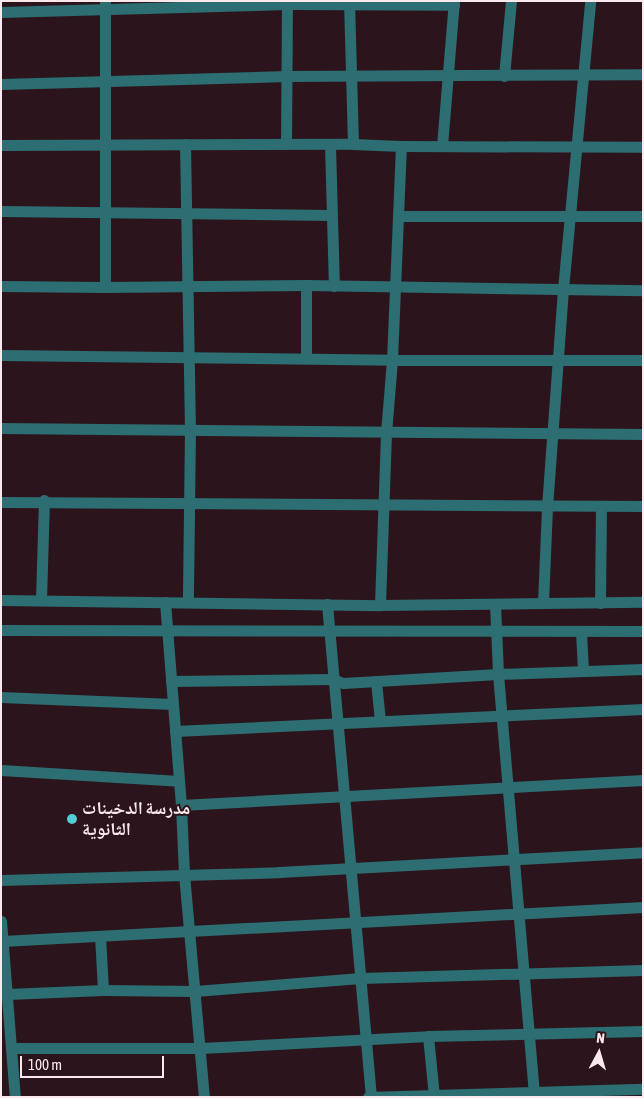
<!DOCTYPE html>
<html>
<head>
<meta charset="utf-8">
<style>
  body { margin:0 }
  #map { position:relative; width:644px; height:1098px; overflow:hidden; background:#2c141c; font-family:"Asap Condensed","Noto Naskh Arabic",sans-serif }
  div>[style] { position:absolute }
  .minor>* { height:11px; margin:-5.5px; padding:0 5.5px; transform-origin:5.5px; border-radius:5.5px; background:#2c6e71 }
  .dots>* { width:14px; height:14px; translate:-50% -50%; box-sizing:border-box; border:2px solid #2c141c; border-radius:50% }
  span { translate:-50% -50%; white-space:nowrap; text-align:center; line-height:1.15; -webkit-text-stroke:4px #2c141c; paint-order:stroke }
  .poi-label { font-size:18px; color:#fae8ed; font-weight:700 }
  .left { translate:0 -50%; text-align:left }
  .frame { position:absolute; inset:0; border:2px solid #fae8ed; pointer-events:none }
  .north { position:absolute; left:574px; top:1028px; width:50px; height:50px; -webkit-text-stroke:4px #2c141c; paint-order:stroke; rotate:6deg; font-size:14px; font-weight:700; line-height:20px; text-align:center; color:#fae8ed }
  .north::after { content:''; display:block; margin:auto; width:18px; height:22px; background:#fae8ed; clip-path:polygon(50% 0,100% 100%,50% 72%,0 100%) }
  .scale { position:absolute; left:20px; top:1056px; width:144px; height:22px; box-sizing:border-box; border:2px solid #fae8ed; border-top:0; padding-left:6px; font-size:15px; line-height:18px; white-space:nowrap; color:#fae8ed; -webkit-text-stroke:4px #2c141c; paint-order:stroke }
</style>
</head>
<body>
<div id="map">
  <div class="minor">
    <div style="left:349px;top:1px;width:143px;rotate:88.4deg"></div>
    <div style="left:105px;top:2px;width:285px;rotate:90deg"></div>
    <div style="left:1px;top:12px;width:286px;rotate:-1.6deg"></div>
    <div style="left:287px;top:4px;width:167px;rotate:0.3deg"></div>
    <div style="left:504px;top:76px;width:75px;rotate:-84.7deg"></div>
    <div style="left:1px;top:84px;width:286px;rotate:-1.6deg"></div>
    <div style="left:287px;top:76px;width:356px;rotate:-0.3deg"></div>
    <div style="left:185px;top:144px;width:285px;rotate:89deg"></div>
    <div style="left:190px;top:429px;width:173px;rotate:90.7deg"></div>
    <div style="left:286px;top:144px;width:143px;rotate:-89.6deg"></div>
    <div style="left:1px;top:145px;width:352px;rotate:-0.2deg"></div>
    <div style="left:353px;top:144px;width:48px;rotate:2.4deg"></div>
    <div style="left:401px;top:146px;width:242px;rotate:0.2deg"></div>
    <div style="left:330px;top:145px;width:141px;rotate:88.4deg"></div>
    <div style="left:442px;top:146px;width:145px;rotate:-85.3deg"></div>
    <div style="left:1px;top:211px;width:330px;rotate:0.7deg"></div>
    <div style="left:398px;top:216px;width:245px"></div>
    <div style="left:306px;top:285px;width:73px;rotate:90deg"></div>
    <div style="left:1px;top:286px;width:104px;rotate:0.6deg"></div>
    <div style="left:105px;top:287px;width:201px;rotate:-0.6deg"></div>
    <div style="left:306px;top:285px;width:337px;rotate:0.9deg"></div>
    <div style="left:1px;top:355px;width:391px;rotate:0.7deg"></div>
    <div style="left:392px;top:360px;width:251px"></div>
    <div style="left:1px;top:428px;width:642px;rotate:0.54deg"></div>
    <div style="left:1px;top:502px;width:642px;rotate:0.36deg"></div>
    <div style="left:1px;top:600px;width:379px;rotate:0.8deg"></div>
    <div style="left:380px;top:605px;width:263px;rotate:-0.7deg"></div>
    <div style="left:41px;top:600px;width:100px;rotate:-88.3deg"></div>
    <div style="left:165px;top:602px;width:204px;rotate:85.5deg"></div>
    <div style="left:181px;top:805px;width:69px;rotate:87.5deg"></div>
    <div style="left:184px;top:874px;width:224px;rotate:84.9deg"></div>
    <div style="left:543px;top:603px;width:96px;rotate:-87.6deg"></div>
    <div style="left:547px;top:507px;width:219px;rotate:-85.8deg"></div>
    <div style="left:563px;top:289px;width:289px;rotate:-84.6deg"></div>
    <div style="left:600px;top:603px;width:97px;rotate:-89.4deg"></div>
    <div style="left:327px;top:604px;width:495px;rotate:84.9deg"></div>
    <div style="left:495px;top:604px;width:70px;rotate:87.5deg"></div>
    <div style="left:498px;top:674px;width:425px;rotate:85.1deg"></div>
    <div style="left:380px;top:605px;width:172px;rotate:-88deg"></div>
    <div style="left:386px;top:433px;width:73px;rotate:-85.3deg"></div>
    <div style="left:392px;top:360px;width:214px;rotate:-87.6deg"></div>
    <div style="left:1px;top:630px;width:642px;rotate:0.09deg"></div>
    <div style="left:581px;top:632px;width:38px;rotate:87deg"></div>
    <div style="left:171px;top:681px;width:161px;rotate:-0.7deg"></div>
    <div style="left:332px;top:679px;width:12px;rotate:20deg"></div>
    <div style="left:343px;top:683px;width:155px;rotate:-3.3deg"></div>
    <div style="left:498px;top:674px;width:145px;rotate:-2deg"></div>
    <div style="left:376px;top:681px;width:40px;rotate:84.3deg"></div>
    <div style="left:1px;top:697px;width:172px;rotate:2.3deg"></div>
    <div style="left:175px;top:731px;width:469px;rotate:-2.7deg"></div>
    <div style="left:1px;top:770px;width:178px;rotate:3.5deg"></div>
    <div style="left:181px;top:805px;width:463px;rotate:-3.1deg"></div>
    <div style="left:1px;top:880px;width:278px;rotate:-1.6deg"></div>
    <div style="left:279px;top:872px;width:365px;rotate:-3.1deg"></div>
    <div style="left:1px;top:921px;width:177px;rotate:85.5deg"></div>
    <div style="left:100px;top:936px;width:54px;rotate:86.8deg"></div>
    <div style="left:2px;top:941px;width:642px;rotate:-3.04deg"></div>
    <div style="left:8px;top:994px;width:95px;rotate:-2.4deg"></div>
    <div style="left:103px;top:990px;width:92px;rotate:0.6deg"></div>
    <div style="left:195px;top:991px;width:166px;rotate:-4.5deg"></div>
    <div style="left:360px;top:978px;width:283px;rotate:-1.6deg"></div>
    <div style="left:428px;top:1036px;width:60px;rotate:84.3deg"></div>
    <div style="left:11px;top:1048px;width:190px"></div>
    <div style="left:201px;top:1048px;width:227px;rotate:-3deg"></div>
    <div style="left:428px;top:1036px;width:215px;rotate:-1.3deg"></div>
    <div style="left:368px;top:1097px;width:275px;rotate:-1.7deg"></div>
  </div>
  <div class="dots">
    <div style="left:72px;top:819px;background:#51ccd2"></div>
  </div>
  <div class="poi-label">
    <span class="left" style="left:82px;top:819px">مدرسة الدخينات<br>الثانوية</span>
  </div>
  <div class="frame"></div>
  <div class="north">N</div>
  <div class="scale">100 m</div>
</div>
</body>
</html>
